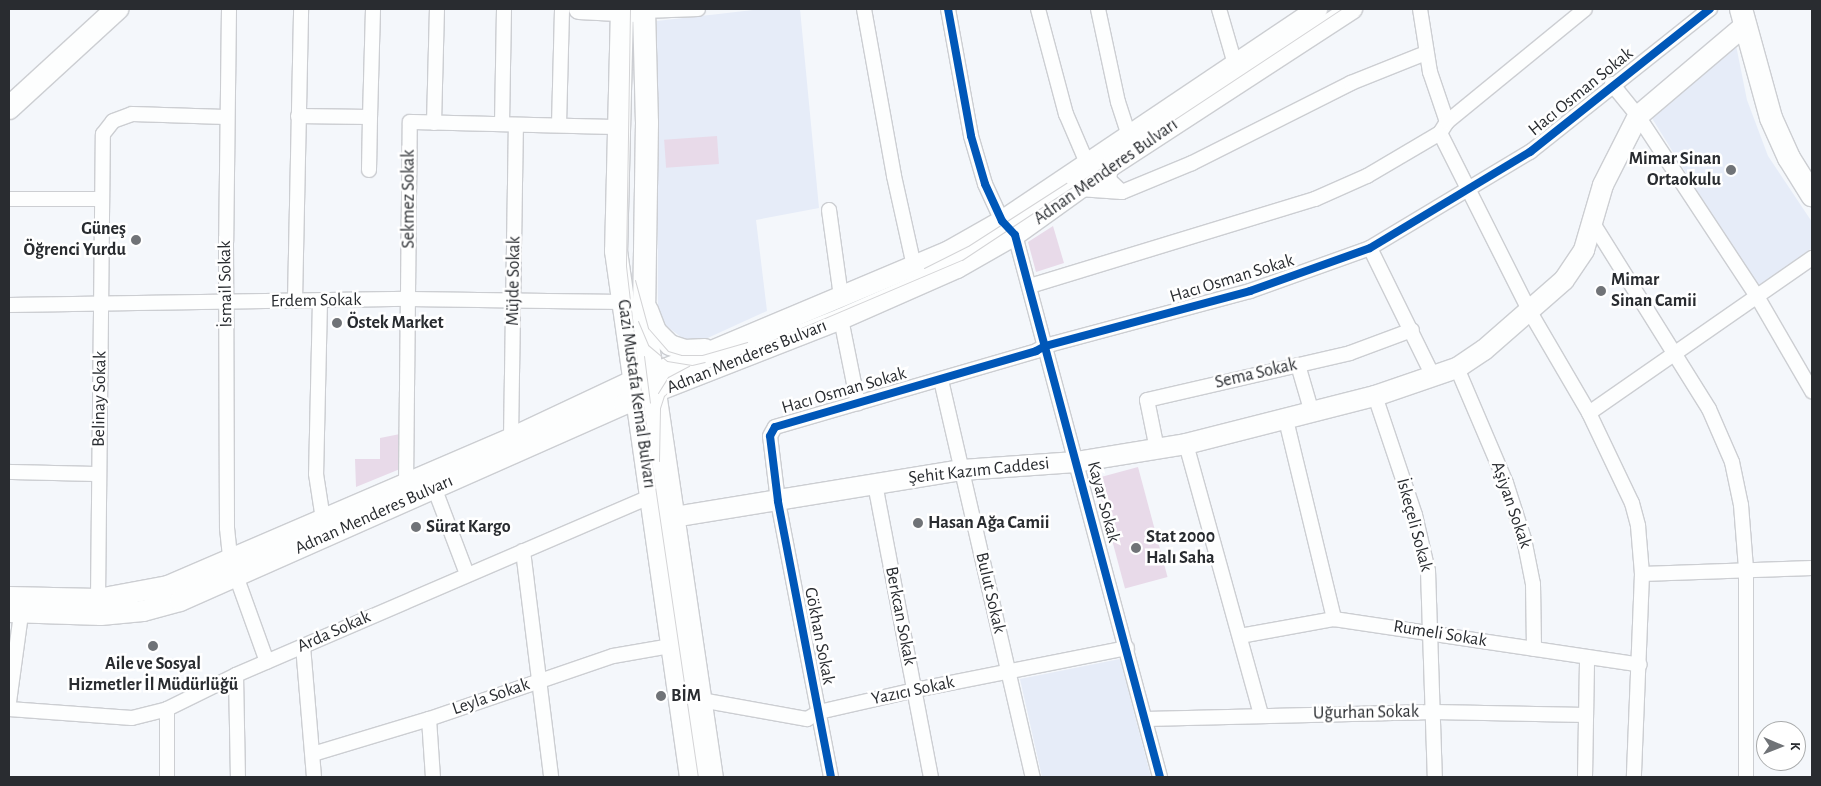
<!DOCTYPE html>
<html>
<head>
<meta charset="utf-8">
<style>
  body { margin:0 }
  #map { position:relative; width:1821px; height:786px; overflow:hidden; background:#f4f7fb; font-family:"Alegreya Sans",sans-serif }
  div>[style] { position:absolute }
  .built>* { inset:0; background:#e6ecf8 }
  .green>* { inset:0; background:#e8dae9; transform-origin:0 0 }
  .roads { filter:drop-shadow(1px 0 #ccced2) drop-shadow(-1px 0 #ccced2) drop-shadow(0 1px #ccced2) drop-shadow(0 -1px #ccced2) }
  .street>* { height:14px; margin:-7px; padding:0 7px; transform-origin:7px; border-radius:7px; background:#fdfefe }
  .secondary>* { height:20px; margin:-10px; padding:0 10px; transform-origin:10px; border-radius:10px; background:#fdfefe }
  .primary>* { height:22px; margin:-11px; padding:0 11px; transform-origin:11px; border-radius:11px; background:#fdfefe }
  .tram>* { height:1px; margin:-0.5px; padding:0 0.5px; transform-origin:0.5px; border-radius:0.5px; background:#d4d4d6 }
  .cycleway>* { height:8px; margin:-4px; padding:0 4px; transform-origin:4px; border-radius:4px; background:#0057b8 }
  .dots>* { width:14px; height:14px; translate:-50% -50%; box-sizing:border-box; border:2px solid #fff; border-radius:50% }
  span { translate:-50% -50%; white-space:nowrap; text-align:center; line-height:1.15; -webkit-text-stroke:5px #fff; paint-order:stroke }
  .street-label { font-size:18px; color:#292c30 }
  .poi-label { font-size:18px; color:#292c30; font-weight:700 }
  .right { translate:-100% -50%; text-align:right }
  .left { translate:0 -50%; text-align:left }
  .frame { position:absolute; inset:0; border:10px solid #292c30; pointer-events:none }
  .north { position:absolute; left:1756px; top:721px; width:50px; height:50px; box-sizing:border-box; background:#fff; border:1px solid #a9abac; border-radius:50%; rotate:91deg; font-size:14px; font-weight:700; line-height:20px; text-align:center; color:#292c30 }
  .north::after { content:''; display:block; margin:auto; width:18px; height:22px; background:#707377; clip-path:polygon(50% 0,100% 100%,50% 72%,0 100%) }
</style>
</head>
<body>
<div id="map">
  <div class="built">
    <div style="clip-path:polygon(762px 9px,800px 9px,819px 208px,756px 220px,767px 311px,701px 341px,685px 340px,661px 322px,658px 309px,657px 21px)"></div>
    <div style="clip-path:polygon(1736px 45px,1747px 100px,1768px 156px,1812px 222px,1812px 248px,1757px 287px,1650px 115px)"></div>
    <div style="clip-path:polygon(1120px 659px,1151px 777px,1042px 777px,1020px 679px)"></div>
  </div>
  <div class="green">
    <div style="left:717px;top:136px;width:28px;height:53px;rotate:86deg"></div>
    <div style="clip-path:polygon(1053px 226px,1064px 263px,1036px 272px,1028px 242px)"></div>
    <div style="clip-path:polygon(400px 434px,400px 469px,356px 487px,355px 459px,380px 459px,380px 438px)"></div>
    <div style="left:1138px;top:467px;width:114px;height:44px;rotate:75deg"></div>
  </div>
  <div class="roads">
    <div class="street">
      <div style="left:229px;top:9px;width:233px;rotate:90.7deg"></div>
      <div style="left:226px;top:242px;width:286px;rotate:89.8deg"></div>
      <div style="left:227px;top:528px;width:31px;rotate:84deg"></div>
      <div style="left:230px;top:559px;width:109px;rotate:70.2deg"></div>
      <div style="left:864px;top:9px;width:170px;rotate:79.8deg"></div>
      <div style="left:894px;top:176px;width:92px;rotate:77.5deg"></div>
      <div style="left:948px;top:9px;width:129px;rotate:79.7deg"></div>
      <div style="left:971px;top:136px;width:50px;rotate:73.7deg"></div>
      <div style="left:985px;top:184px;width:41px;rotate:65.3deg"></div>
      <div style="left:1038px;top:9px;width:109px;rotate:75.1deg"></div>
      <div style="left:1066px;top:114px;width:53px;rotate:66.8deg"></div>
      <div style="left:1098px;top:9px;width:95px;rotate:77.9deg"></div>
      <div style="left:1118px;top:102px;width:35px;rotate:72deg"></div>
      <div style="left:1219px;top:9px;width:57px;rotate:73.8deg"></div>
      <div style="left:1420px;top:9px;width:64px;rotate:81deg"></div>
      <div style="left:1430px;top:72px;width:53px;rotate:71.2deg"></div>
      <div style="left:644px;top:11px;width:54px;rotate:-2.1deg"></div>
      <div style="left:1612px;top:84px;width:41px;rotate:50.9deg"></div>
      <div style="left:1638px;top:116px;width:218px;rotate:56.6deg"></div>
      <div style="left:1758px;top:298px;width:108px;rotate:59.9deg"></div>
      <div style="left:298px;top:116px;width:72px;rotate:0.8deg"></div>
      <div style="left:370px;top:117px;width:108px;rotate:-88.4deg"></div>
      <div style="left:434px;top:123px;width:114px;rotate:-88.5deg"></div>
      <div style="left:502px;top:124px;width:115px;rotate:-89deg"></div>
      <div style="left:559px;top:125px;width:116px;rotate:-88.5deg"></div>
      <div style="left:1440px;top:133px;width:200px;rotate:63.3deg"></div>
      <div style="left:1530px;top:312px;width:117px;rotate:59.7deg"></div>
      <div style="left:1589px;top:413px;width:100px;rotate:64.5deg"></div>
      <div style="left:1632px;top:503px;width:24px;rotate:75deg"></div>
      <div style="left:1638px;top:526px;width:48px;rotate:85.2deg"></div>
      <div style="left:1642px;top:574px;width:203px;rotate:92.3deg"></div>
      <div style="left:369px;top:170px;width:53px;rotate:-88.9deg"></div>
      <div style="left:1079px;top:189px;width:43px;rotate:4deg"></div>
      <div style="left:1122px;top:192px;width:18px;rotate:-137deg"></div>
      <div style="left:1109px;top:180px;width:14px;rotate:-82deg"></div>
      <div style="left:1122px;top:192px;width:76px;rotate:-22.5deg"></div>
      <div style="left:1192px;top:163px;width:178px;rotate:-26.7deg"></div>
      <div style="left:1351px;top:83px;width:81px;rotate:-21.8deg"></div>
      <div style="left:9px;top:199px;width:92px"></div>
      <div style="left:829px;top:210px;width:88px;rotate:82.1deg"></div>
      <div style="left:1594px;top:225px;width:217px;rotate:58deg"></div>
      <div style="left:1709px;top:409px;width:58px;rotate:66.5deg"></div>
      <div style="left:1732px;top:462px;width:44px;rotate:78.2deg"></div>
      <div style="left:1741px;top:505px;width:64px;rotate:85.5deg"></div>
      <div style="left:1746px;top:569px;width:208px;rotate:90deg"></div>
      <div style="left:1015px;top:235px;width:561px;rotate:75.02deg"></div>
      <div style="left:1370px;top:248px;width:143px;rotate:63.8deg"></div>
      <div style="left:1030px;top:286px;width:298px;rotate:-17deg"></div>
      <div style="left:1315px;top:199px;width:57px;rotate:-23.9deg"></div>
      <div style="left:1367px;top:176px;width:85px;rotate:-30.5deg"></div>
      <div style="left:1440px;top:133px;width:13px;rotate:-58deg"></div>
      <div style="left:1447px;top:122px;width:178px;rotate:-39.3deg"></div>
      <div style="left:295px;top:301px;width:292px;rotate:-88.8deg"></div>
      <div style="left:320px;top:301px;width:173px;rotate:91.3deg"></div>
      <div style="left:316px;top:474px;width:46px;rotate:81.2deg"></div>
      <div style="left:9px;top:305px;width:400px;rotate:-0.9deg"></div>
      <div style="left:409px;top:299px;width:214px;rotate:0.8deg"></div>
      <div style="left:841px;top:319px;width:86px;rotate:78.6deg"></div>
      <div style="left:1298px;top:365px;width:50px;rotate:73.7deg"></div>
      <div style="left:1457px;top:368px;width:125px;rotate:66.9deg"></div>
      <div style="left:1506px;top:483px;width:59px;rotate:72.2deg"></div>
      <div style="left:1524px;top:539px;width:46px;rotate:78.7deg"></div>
      <div style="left:1533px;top:584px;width:65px;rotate:89.1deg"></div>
      <div style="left:941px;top:380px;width:408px;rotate:77deg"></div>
      <div style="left:1375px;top:396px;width:126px;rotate:71.4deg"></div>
      <div style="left:1415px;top:515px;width:57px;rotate:76.9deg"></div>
      <div style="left:1428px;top:571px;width:206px;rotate:88.1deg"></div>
      <div style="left:1589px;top:413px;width:272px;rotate:-34.8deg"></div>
      <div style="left:1286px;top:420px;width:205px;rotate:76.4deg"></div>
      <div style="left:511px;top:438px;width:313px;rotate:-89.1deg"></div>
      <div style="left:1186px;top:444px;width:280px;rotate:74.5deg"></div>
      <div style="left:1157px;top:449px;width:50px;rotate:-101.5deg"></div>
      <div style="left:1147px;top:400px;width:208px;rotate:-13deg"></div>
      <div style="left:1350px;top:353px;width:66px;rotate:-20.4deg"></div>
      <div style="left:9px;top:472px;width:90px;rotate:1.3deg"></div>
      <div style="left:432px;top:482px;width:98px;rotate:69.2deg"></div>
      <div style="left:406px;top:484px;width:362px;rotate:-89.4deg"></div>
      <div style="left:410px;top:122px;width:207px;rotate:1.4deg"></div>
      <div style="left:875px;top:484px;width:298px;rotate:79.2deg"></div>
      <div style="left:523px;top:551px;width:228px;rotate:82.9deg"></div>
      <div style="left:1642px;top:574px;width:170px;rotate:-2deg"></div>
      <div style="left:98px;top:599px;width:465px;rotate:-89.4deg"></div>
      <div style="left:103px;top:134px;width:16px;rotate:-52deg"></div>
      <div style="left:113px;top:121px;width:20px;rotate:-20deg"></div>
      <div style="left:132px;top:114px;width:94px;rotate:1.8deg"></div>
      <div style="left:1240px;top:636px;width:96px;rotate:-10.3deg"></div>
      <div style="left:1334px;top:619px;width:309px;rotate:8.5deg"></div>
      <div style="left:303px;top:646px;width:131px;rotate:85.2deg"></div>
      <div style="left:236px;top:675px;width:102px;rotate:88.9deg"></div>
      <div style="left:701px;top:700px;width:108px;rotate:10.2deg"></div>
      <div style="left:807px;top:719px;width:14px;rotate:-30deg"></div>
      <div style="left:819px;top:712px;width:98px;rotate:-12.9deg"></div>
      <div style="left:915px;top:690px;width:216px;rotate:-11.2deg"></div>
      <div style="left:9px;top:702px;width:89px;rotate:-82.2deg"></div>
      <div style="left:9px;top:709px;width:123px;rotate:4.2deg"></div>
      <div style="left:132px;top:718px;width:36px;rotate:-14deg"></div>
      <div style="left:167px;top:709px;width:77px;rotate:-26.2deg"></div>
      <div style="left:236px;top:675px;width:458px;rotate:-23.3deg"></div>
      <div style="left:429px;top:719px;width:58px;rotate:86.1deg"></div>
      <div style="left:1146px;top:719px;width:288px;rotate:-1.4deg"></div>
      <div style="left:1434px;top:712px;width:152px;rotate:1.1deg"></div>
      <div style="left:313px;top:754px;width:121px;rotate:-16.8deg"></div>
      <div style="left:429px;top:719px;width:194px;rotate:-18.9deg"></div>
      <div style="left:613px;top:656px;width:59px;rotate:-9.8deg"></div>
      <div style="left:167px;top:777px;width:68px;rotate:-90deg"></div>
      <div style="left:831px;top:777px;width:281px;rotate:-100.9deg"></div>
      <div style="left:778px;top:501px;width:65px;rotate:-97deg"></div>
      <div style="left:770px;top:436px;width:10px;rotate:-61deg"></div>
      <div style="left:775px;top:427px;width:272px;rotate:-16.2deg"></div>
      <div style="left:1036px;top:351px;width:10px;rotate:-29deg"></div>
      <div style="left:1045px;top:346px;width:212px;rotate:-15deg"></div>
      <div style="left:1250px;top:291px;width:127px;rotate:-19.7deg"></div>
      <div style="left:1370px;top:248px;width:187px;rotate:-31deg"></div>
      <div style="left:1530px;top:152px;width:230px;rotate:-38.5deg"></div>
      <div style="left:1585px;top:777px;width:120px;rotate:-89deg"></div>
    </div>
    <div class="secondary">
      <div style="left:579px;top:9px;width:58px;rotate:3deg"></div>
      <div style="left:648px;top:310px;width:22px;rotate:69deg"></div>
      <div style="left:656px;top:331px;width:20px;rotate:45deg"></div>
      <div style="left:670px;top:345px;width:16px;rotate:18deg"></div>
      <div style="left:685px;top:350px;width:20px;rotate:-3deg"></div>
      <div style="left:674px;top:517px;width:292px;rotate:-9.3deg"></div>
      <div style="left:962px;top:470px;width:114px;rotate:-4deg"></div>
      <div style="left:1076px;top:462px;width:111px;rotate:-9.3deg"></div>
      <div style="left:1186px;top:444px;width:195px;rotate:-14.3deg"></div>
      <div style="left:1375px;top:396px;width:87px;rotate:-18.9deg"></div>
      <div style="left:1457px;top:368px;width:32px;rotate:-34deg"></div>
      <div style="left:1484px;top:350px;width:106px;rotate:-41.2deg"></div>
      <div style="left:1564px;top:280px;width:36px;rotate:-56deg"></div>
      <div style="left:1584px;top:250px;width:68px;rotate:-73.7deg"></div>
      <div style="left:1603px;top:185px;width:77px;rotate:-63.1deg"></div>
      <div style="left:1638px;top:116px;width:139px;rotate:-40.3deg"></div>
      <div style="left:9px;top:597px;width:89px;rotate:1.3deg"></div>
      <div style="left:98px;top:599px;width:71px;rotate:-10.5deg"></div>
      <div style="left:168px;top:586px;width:374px;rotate:-23.3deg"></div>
      <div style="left:511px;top:438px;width:134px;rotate:-25.2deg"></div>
      <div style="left:632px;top:381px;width:75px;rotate:-20.4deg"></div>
      <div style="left:702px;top:355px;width:268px;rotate:-22.8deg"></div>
      <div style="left:949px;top:251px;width:61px;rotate:-29.5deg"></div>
      <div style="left:1002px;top:221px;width:380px;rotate:-33.9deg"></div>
      <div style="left:9px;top:612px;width:92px;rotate:1.9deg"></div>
      <div style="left:101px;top:615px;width:42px;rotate:-5.4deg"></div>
      <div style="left:143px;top:611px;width:38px;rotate:-15deg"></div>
      <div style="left:180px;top:601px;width:486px;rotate:-23.9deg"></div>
      <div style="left:624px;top:404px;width:233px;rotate:-21.4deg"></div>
      <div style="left:841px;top:319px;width:127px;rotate:-23.7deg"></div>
      <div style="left:957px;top:268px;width:67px;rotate:-29.6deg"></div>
      <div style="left:1015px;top:235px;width:118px;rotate:-35.7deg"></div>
      <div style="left:1111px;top:166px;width:288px;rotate:-33.1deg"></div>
    </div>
    <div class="primary">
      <div style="left:622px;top:9px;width:242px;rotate:91.4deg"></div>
      <div style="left:616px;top:251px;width:531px;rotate:81.89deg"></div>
      <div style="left:644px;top:9px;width:114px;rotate:88.5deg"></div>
      <div style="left:647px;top:123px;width:195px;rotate:90.9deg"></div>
      <div style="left:644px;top:318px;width:464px;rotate:81.6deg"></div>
      <div style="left:1741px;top:9px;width:113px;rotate:74.6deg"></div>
      <div style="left:1771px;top:118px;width:44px;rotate:65.8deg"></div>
      <div style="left:1789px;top:158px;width:44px;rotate:58.1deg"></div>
      <div style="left:9px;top:108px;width:147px;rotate:-42.5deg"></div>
    </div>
  </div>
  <div class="tram">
    <div style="left:630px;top:9px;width:257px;rotate:90.9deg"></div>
    <div style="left:626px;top:266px;width:113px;rotate:83.4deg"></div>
    <div style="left:639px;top:378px;width:403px;rotate:81.6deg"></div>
    <div style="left:924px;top:268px;width:49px;rotate:-26.6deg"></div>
    <div style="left:968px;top:246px;width:117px;rotate:-32.7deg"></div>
    <div style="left:635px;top:280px;width:50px;rotate:74.8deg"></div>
    <div style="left:648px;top:328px;width:30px;rotate:49deg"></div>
    <div style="left:668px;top:351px;width:14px;rotate:17deg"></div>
    <div style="left:681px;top:355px;width:21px"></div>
    <div style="left:702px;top:355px;width:47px;rotate:-16.1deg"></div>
    <div style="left:638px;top:321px;width:26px;rotate:67deg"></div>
    <div style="left:648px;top:345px;width:25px;rotate:40deg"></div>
    <div style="left:667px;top:361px;width:25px;rotate:9deg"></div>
    <div style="left:692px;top:365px;width:13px;rotate:-13deg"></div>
    <div style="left:644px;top:356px;width:47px;rotate:82.7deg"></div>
    <div style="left:658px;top:393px;width:19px;rotate:-58deg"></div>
    <div style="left:668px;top:377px;width:24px;rotate:-28deg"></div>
    <div style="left:659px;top:461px;width:53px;rotate:-88.9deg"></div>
    <div style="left:660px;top:408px;width:13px;rotate:-72deg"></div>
    <div style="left:664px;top:396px;width:24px;rotate:-45deg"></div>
    <div style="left:681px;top:379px;width:305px;rotate:-23deg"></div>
    <div style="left:962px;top:260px;width:455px;rotate:-33.5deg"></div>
  </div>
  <div class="cycleway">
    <div style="left:948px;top:9px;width:129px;rotate:79.7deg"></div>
    <div style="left:971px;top:136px;width:50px;rotate:73.7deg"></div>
    <div style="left:985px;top:184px;width:41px;rotate:65.3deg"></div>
    <div style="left:1002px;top:221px;width:19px;rotate:47deg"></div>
    <div style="left:1015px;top:235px;width:561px;rotate:75.02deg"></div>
    <div style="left:831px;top:777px;width:281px;rotate:-100.9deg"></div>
    <div style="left:778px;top:501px;width:65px;rotate:-97deg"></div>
    <div style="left:770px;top:436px;width:10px;rotate:-61deg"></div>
    <div style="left:775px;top:427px;width:272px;rotate:-16.2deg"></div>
    <div style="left:1036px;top:351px;width:10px;rotate:-29deg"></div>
    <div style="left:1045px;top:346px;width:212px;rotate:-15deg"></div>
    <div style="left:1250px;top:291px;width:127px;rotate:-19.7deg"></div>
    <div style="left:1370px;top:248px;width:187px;rotate:-31deg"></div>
    <div style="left:1530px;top:152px;width:230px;rotate:-38.5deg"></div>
  </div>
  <div class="dots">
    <div style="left:1731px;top:170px;background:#707377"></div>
    <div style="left:136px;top:240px;background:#707377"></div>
    <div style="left:1601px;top:291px;background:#707377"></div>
    <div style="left:337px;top:323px;background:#707377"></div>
    <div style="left:918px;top:523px;background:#707377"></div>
    <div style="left:416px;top:527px;background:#707377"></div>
    <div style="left:1136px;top:548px;background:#707377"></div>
    <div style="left:153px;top:646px;background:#707377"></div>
    <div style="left:661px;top:696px;background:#707377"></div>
  </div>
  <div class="street-label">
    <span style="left:1581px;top:92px;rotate:-39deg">Hacı Osman Sokak</span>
    <span style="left:1106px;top:172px;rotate:-35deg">Adnan Menderes Bulvarı</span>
    <span style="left:409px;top:199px;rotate:-90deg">Sekmez Sokak</span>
    <span style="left:1232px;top:279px;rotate:-17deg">Hacı Osman Sokak</span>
    <span style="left:514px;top:281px;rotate:-89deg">Müjde Sokak</span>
    <span style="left:226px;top:284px;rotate:-91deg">İsmail Sokak</span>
    <span style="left:316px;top:301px;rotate:-1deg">Erdem Sokak</span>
    <span style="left:747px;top:357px;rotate:-22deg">Adnan Menderes Bulvarı</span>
    <span style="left:1256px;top:374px;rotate:-13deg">Sema Sokak</span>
    <span style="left:844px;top:391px;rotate:-16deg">Hacı Osman Sokak</span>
    <span style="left:636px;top:394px;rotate:82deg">Gazi Mustafa Kemal Bulvarı</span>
    <span style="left:100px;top:399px;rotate:-89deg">Belinay Sokak</span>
    <span style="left:979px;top:471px;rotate:-6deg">Şehit Kazım Caddesi</span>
    <span style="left:1103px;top:502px;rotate:75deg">Kayar Sokak</span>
    <span style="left:1511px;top:505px;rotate:71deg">Aşiyan Sokak</span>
    <span style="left:374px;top:515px;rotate:-24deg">Adnan Menderes Bulvarı</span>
    <span style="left:1414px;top:525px;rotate:75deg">İskeçeli Sokak</span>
    <span style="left:990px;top:593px;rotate:77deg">Bulut Sokak</span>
    <span style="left:900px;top:616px;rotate:79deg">Berkcan Sokak</span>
    <span style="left:334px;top:632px;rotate:-24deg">Arda Sokak</span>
    <span style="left:1440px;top:634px;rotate:9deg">Rumeli Sokak</span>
    <span style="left:819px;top:636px;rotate:79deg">Gökhan Sokak</span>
    <span style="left:913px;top:691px;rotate:-12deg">Yazıcı Sokak</span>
    <span style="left:491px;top:697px;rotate:-19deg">Leyla Sokak</span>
    <span style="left:1366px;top:713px;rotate:-1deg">Uğurhan Sokak</span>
  </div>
  <div class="poi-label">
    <span class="right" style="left:1721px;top:170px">Mimar Sinan<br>Ortaokulu</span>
    <span class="right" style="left:126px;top:240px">Güneş<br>Öğrenci Yurdu</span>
    <span class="left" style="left:1611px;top:291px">Mimar<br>Sinan Camii</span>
    <span class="left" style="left:347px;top:323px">Östek Market</span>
    <span class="left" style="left:928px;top:523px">Hasan Ağa Camii</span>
    <span class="left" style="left:426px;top:527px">Sürat Kargo</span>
    <span class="left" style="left:1146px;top:548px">Stat 2000<br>Halı Saha</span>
    <span style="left:153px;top:675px">Aile ve Sosyal<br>Hizmetler İl Müdürlüğü</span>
    <span class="left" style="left:671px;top:696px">BİM</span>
  </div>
  <div class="frame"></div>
  <div class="north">K</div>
</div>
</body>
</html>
